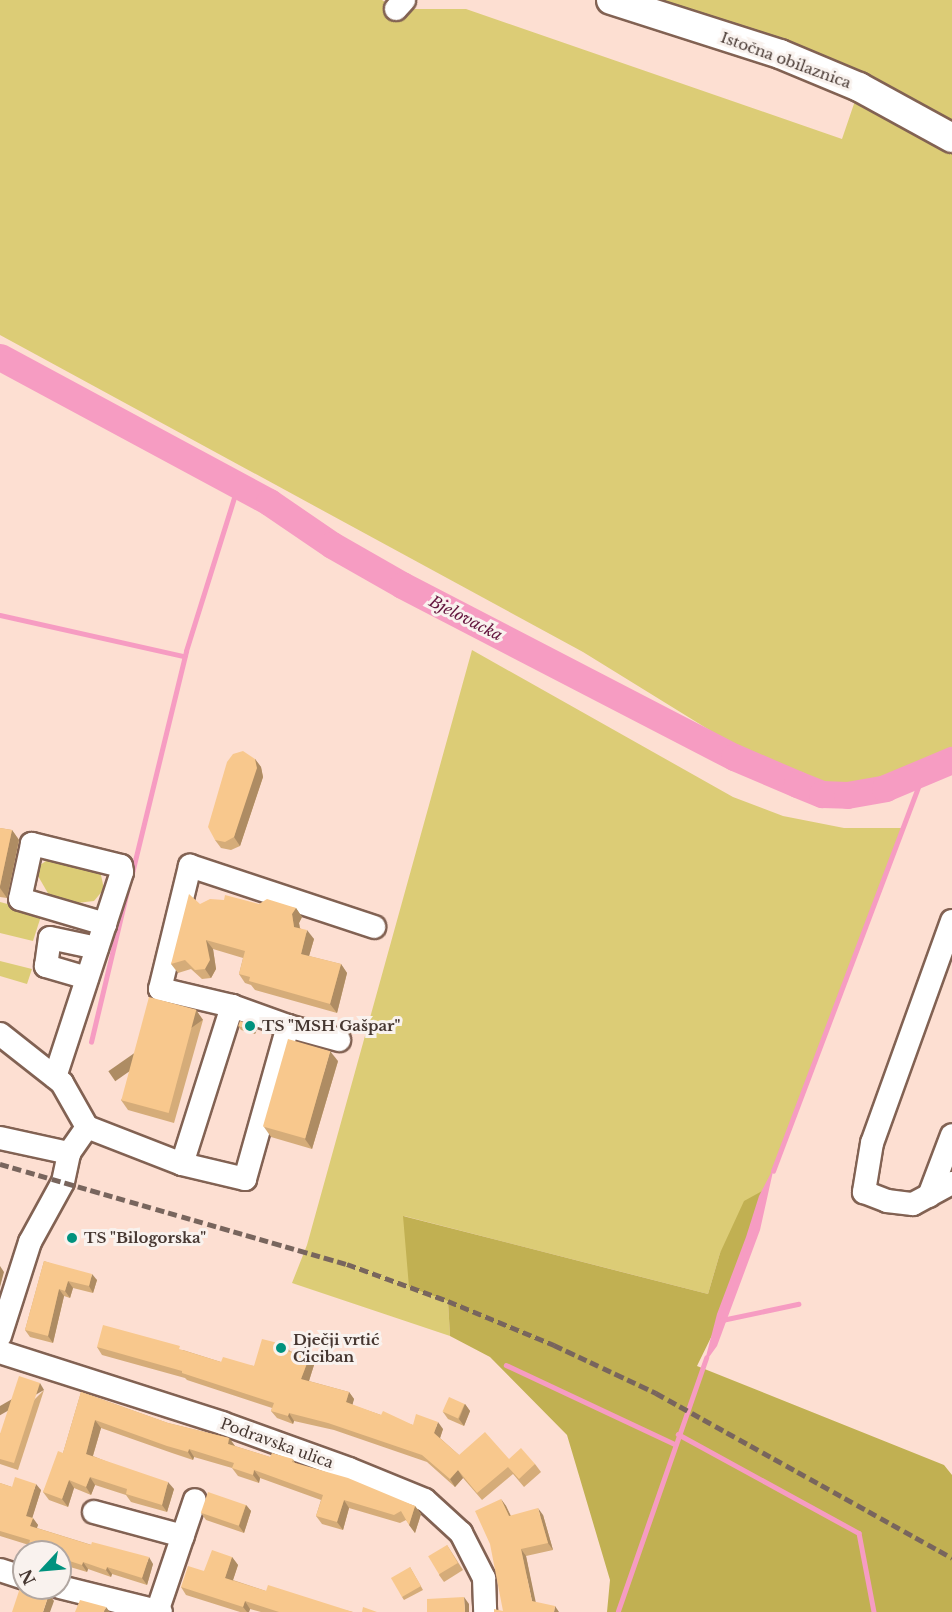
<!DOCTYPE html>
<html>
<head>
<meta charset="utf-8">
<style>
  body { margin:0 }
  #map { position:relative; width:952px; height:1612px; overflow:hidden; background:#fddfd2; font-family:"Libre Baskerville",serif }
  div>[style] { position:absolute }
  .green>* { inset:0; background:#dccc76 }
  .forest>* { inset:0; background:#c1b052 }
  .water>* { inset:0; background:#f69cc2 }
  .stream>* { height:4.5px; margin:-2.25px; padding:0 2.25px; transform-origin:2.25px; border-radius:2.25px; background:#f69cc2 }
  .river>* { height:27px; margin:-13.5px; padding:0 13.5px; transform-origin:13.5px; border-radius:13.5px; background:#f69cc2 }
  .roads { filter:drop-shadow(2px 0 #826253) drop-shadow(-2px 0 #826253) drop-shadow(0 2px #826253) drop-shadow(0 -2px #826253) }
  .minor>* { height:22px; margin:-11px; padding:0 11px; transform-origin:11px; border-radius:11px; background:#fff }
  .major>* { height:28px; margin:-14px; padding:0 14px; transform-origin:14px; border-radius:14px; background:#fff }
  .rail>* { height:4.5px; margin-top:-2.25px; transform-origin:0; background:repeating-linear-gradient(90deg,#78655d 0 9px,transparent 0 13.5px) }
  .wall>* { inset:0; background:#d5ac79 }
  .shaded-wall>* { inset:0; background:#ae8c63; transform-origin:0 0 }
  .building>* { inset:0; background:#f8c88d; transform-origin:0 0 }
  .dots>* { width:16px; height:16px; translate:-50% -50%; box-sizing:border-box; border:3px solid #f9f2ee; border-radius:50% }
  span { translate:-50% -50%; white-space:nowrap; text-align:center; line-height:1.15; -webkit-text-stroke:6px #f9f2ee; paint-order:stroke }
  .street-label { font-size:15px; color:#463731 }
  .poi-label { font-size:15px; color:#463731; font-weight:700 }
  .left { translate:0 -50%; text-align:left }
  .water-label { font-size:16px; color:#63163e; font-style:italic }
  .north { position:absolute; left:12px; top:1540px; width:60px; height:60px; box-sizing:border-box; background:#f9f2ee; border:2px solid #b1a7a2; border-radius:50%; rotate:244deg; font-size:16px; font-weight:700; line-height:24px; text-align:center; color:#463731 }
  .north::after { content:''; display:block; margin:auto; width:21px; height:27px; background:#00927e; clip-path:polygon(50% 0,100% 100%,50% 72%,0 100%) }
</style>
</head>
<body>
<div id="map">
  <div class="green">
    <div style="clip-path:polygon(0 0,382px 0,396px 9px,466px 9px,842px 139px,858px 92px,611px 0,952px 0,952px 760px,885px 788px,847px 795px,822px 794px,797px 784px,583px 652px,0 335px)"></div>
    <div style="clip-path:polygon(472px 650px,733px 797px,783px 816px,844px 828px,902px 828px,766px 1189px,720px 1253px,708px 1294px,404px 1216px,448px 1301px,450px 1336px,292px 1283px,307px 1245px)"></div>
    <div style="clip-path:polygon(52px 857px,92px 864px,101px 875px,104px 889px,94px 901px,77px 903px,49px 895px,38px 876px,40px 865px)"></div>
    <div style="clip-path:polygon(0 902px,42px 913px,33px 941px,0 933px)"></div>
    <div style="clip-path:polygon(0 961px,32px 969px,27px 984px,0 976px)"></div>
  </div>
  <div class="forest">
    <div style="clip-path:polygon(766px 1189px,719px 1321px,697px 1366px,944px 1465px,952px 1475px,952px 1612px,607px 1612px,610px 1580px,567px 1435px,490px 1357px,450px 1336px,448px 1301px,409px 1287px,403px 1216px,708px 1294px,720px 1253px,744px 1201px)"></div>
  </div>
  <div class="water">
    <div style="clip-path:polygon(774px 1167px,760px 1230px,717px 1346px,704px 1364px,717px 1314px,746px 1237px,759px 1196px)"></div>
  </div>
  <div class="stream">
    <div style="left:0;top:615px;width:189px;rotate:12.6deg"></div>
    <div style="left:132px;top:873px;width:228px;rotate:-76.3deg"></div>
    <div style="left:186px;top:651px;width:174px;rotate:-72.6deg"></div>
    <div style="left:91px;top:1042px;width:159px;rotate:-76.6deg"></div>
    <div style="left:773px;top:1171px;width:425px;rotate:-69.3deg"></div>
    <div style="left:722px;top:1320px;width:78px;rotate:-11.9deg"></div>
    <div style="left:506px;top:1365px;width:187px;rotate:25.1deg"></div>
    <div style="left:678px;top:1434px;width:206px;rotate:28.7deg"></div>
    <div style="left:859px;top:1533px;width:80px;rotate:79.2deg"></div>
    <div style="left:618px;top:1611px;width:268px;rotate:-70.8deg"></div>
  </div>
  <div class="river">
    <div style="left:0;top:357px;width:306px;rotate:28.3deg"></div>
    <div style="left:269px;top:502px;width:76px;rotate:34.3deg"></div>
    <div style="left:332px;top:545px;width:81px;rotate:29.7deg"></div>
    <div style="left:402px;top:585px;width:374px;rotate:27.4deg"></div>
    <div style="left:734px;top:757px;width:69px;rotate:23.2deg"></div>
    <div style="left:797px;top:784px;width:27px;rotate:22deg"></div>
    <div style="left:822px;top:794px;width:25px;rotate:2deg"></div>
    <div style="left:847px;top:795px;width:39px;rotate:-10deg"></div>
    <div style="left:885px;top:788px;width:73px;rotate:-22.7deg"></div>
  </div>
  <div class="roads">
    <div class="minor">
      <div style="left:396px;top:9px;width:12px;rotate:-48deg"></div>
      <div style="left:952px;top:921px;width:236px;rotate:109.8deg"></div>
      <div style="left:872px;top:1143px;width:50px;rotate:99.3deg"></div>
      <div style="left:864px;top:1192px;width:25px;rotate:21deg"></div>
      <div style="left:887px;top:1201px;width:26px;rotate:7deg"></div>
      <div style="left:913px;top:1204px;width:44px;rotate:-28.3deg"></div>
      <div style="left:87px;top:978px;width:43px;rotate:-163.7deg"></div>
      <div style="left:46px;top:966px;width:28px;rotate:-82deg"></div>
      <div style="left:50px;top:938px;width:48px;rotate:12deg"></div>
      <div style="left:288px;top:1026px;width:53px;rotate:15.4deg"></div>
      <div style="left:0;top:1034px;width:79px;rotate:38.3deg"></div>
      <div style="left:62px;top:1083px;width:51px;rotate:60.4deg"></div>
      <div style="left:55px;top:1077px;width:161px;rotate:-71.9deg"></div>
      <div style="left:105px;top:924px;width:55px;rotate:-71.9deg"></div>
      <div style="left:122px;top:872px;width:6px;rotate:-99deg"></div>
      <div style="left:121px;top:866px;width:92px;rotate:-166.1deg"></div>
      <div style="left:32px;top:844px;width:56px;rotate:102.3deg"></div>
      <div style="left:20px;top:899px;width:89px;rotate:16.4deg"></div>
      <div style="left:0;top:1138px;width:71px;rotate:12.3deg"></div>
      <div style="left:182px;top:1164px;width:166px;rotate:-72.4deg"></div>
      <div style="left:232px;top:1006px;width:74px;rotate:-166.7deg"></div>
      <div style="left:160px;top:989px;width:127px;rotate:-76.3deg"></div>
      <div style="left:190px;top:866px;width:194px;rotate:18.3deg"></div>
      <div style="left:929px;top:1196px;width:65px;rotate:-69.3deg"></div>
      <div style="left:0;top:1336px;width:99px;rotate:-72.3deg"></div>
      <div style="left:30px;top:1242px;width:68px;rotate:-61.2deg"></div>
      <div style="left:63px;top:1182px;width:30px;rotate:-78deg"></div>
      <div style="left:69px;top:1153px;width:32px;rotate:-55deg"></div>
      <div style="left:87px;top:1127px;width:102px;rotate:21.3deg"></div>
      <div style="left:182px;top:1164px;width:65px;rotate:13.4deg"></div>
      <div style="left:245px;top:1179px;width:159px;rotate:-74.3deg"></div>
      <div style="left:288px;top:1026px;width:59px;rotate:-160.3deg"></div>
      <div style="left:0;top:1352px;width:233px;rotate:17.7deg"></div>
      <div style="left:222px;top:1423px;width:135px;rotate:19.9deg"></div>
      <div style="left:349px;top:1469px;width:82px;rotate:22.2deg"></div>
      <div style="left:425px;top:1500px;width:49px;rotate:42.5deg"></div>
      <div style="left:461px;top:1533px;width:51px;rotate:62.9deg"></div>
      <div style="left:484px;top:1578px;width:34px;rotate:88deg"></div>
      <div style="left:94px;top:1512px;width:92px;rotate:15.1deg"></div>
      <div style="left:0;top:1570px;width:25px;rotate:18deg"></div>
      <div style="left:60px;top:1587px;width:104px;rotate:13.9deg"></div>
      <div style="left:157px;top:1612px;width:118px;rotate:-71.3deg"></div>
    </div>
    <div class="major">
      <div style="left:611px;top:0;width:177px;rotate:17.7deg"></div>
      <div style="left:780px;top:54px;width:86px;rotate:22.7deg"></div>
      <div style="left:859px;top:87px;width:106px;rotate:28.7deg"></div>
    </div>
  </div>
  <div class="rail">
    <div style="left:0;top:1164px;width:361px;rotate:16.1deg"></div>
    <div style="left:347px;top:1264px;width:108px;rotate:20.1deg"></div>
    <div style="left:448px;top:1301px;width:115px;rotate:22.5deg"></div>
    <div style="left:554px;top:1345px;width:113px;rotate:25.2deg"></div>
    <div style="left:656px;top:1393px;width:339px;rotate:29.1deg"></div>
  </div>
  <div class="wall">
    <div style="clip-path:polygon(255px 759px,261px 767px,263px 777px,240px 846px,231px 850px,221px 848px,215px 840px)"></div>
    <div style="clip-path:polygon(0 828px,12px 830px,19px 840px,7px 898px,0 897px)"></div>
    <div style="clip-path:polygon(200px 904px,259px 904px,296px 908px,302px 917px,299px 923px,300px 928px,314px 939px,309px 956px,341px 964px,347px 973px,337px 1013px,255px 990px,251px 985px,245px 983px,239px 974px,243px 958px,213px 949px,216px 969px,211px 978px,202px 979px,191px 969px,178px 973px,171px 964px)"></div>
    <div style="clip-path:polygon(196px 1010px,203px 1020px,174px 1123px,128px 1110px,121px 1100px)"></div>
    <div style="clip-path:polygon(238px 1026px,257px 1029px,255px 1034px,241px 1030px)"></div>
    <div style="clip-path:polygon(338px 1061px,312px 1149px,271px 1137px,264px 1127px)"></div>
    <div style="clip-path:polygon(44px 1261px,97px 1280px,93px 1293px,73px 1288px,70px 1298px,64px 1296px,53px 1343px,30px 1337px,25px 1330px)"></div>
    <div style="clip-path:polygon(286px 1345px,290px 1351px,309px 1358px,314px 1365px,309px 1381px,349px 1392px,354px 1399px,352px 1405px,381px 1415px,413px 1425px,443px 1429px,440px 1438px,459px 1455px,509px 1459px,535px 1464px,541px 1472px,524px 1487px,513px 1474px,482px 1500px,463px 1478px,455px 1487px,427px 1462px,334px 1430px,294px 1421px,293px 1424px,277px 1418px,271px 1411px,272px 1408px,187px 1380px,185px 1378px,102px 1355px,97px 1347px,183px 1350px,221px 1362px,254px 1366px)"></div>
    <div style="clip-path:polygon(44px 1390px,18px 1470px,0 1464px,0 1434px)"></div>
    <div style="clip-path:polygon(81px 1392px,168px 1423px,229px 1438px,235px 1446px,270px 1457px,293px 1459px,295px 1463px,415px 1506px,421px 1514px,415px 1533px,406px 1520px,400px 1523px,349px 1508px,343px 1530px,322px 1524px,316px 1516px,321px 1500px,260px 1478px,259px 1483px,238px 1476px,232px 1468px,194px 1457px,193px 1460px,172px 1453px,101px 1428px,93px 1456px,174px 1489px,167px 1512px,131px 1502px,126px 1495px,95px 1485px,91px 1495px,74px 1488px,68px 1507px,49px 1500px,43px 1492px,63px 1453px)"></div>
    <div style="clip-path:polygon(465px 1404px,470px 1411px,464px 1426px,448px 1419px,443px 1412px)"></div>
    <div style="clip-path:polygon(0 1483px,12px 1487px,41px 1490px,32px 1518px,38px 1525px,37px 1528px,153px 1564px,147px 1585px,112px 1574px,111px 1577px,88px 1569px,87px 1572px,60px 1564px,60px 1552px,31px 1552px,28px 1548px,29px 1545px,0 1536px)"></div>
    <div style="clip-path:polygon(501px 1499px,506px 1506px,511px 1516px,543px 1515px,553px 1550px,526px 1556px,535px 1602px)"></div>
    <div style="clip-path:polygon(246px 1505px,251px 1511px,244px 1533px,206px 1520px,201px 1513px)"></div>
    <div style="clip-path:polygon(447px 1545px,463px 1570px,444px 1582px,439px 1575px)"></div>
    <div style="clip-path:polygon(232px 1557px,238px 1565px,233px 1580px,266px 1591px,353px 1612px,261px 1612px,250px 1609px,249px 1612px,240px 1612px,186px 1595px,181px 1587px,204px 1571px)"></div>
    <div style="clip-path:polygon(410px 1567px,423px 1590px,404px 1600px,402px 1597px)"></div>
  </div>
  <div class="shaded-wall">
    <div style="clip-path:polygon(255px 759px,261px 767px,263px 777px,240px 846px,234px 837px)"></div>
    <div style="clip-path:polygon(12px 830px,19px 840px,7px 898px,0 888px,0 886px)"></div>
    <div style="clip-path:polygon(296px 908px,302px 917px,299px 923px,301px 936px,294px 927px,292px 914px)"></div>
    <div style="clip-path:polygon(307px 930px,314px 939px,307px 963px,301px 954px)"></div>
    <div style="clip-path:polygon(206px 940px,213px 949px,216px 969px,211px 978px,205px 969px)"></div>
    <div style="clip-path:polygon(341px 964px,347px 973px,337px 1013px,330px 1004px)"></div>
    <div style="left:196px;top:1010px;width:12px;height:107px;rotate:55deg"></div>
    <div style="clip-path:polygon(254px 1026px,257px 1029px,255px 1034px,253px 1031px)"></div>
    <div style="clip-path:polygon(330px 1051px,338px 1061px,312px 1149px,305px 1139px)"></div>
    <div style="clip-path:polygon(0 1266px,4px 1272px,0 1287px)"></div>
    <div style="clip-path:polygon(92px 1274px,97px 1280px,93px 1293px,89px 1286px)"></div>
    <div style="clip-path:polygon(68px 1281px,73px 1288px,70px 1298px,65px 1291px)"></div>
    <div style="clip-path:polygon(59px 1289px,64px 1296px,53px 1343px,48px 1336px)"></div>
    <div style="clip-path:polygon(309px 1358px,314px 1365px,307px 1387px,301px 1379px)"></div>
    <div style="left:40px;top:1383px;width:8px;height:84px;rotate:60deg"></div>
    <div style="clip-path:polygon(349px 1392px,354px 1399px,351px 1410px,346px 1402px)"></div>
    <div style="clip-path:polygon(465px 1404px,470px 1411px,464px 1426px,459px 1419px)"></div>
    <div style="clip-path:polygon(289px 1413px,294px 1421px,293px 1424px,288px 1416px)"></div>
    <div style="clip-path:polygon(95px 1420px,101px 1428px,91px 1462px,86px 1454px)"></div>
    <div style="clip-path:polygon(438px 1422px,443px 1429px,439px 1441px,434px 1433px)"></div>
    <div style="clip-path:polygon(229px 1438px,235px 1446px,228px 1444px)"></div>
    <div style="clip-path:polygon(189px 1449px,194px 1457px,193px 1460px,188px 1452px)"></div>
    <div style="clip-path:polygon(254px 1470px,260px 1478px,259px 1483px,253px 1475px)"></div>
    <div style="clip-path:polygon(458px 1470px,463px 1478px,455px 1487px,450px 1479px)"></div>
    <div style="clip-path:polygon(90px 1477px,95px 1485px,91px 1495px,86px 1487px)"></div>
    <div style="clip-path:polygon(69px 1480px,74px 1488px,68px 1507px,62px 1499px)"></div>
    <div style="clip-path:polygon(168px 1482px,174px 1489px,167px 1512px,162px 1505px)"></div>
    <div style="clip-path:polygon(36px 1484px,41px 1490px,31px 1522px,26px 1516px)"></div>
    <div style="clip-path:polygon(501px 1499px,506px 1506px,514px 1523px,509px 1516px)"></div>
    <div style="clip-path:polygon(344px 1500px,349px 1508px,343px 1530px,337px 1522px)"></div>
    <div style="clip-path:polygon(246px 1505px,251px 1511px,244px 1533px,239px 1526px)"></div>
    <div style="clip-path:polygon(415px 1506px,421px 1514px,415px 1533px,409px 1525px)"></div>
    <div style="clip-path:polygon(538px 1508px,543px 1515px,553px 1550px,548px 1543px)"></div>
    <div style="clip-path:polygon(33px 1518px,38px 1525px,35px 1532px,30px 1526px)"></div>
    <div style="clip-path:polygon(521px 1549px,526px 1556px,537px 1608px,532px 1601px)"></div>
    <div style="clip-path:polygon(149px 1557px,153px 1564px,147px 1585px,142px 1578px)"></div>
    <div style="clip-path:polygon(232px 1557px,238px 1565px,231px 1586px,225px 1578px)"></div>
    <div style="clip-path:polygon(83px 1562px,88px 1569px,87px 1572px,82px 1565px)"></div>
    <div style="clip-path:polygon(107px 1567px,112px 1574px,111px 1577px,106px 1570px)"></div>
    <div style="clip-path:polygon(49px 1594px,54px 1601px,50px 1612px,43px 1612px)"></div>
    <div style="clip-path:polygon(464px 1597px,469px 1604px,469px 1612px,465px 1612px)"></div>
    <div style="clip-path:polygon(245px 1601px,250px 1609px,249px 1612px,247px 1612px,243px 1607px)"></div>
    <div style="clip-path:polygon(555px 1606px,559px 1612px,554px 1612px)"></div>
    <div style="clip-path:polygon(106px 1607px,110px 1612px,104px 1612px)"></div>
  </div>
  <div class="building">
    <div style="clip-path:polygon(243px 751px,255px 759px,257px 768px,234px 837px,225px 842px,215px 840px,208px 827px,227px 762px,233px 754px)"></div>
    <div style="clip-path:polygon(0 828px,12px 830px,0 886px)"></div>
    <div style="clip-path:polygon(189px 894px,200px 904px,210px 899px,224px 900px,225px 895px,259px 904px,267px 899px,296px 908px,292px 914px,294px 927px,307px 930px,301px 954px,341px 964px,330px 1004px,249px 981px,250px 977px,239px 974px,245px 951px,206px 940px,210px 960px,205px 969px,195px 970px,185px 960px,171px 964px)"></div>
    <div style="left:149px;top:997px;width:49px;height:107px;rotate:15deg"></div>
    <div style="left:240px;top:1021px;width:15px;height:5px;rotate:20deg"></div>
    <div style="left:288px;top:1039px;width:44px;height:91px;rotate:16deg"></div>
    <div style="clip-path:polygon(44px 1261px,92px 1274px,89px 1286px,68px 1281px,65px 1291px,59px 1289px,48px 1336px,25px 1330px)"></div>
    <div style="clip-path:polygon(103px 1325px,180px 1346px,179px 1349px,221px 1362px,223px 1357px,254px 1366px,262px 1339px,286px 1345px,284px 1350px,309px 1358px,301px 1379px,349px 1392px,346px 1402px,381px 1415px,383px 1411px,413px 1425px,416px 1414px,438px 1422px,434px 1433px,459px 1455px,485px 1432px,509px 1459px,521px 1448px,535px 1464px,519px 1479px,508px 1467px,477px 1493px,458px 1470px,450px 1479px,422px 1455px,328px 1423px,289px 1413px,288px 1416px,271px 1411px,274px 1403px,182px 1373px,182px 1371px,97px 1347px)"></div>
    <div style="clip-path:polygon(19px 1376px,40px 1383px,14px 1463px,0 1459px,0 1434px)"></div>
    <div style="clip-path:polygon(81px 1392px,168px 1423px,229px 1438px,228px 1444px,270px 1457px,272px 1453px,293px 1459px,292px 1462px,348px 1478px,415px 1506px,409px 1525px,401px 1511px,394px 1515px,344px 1500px,337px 1522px,316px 1516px,323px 1495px,254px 1470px,253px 1475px,232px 1468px,234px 1463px,189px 1449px,188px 1452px,167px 1446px,95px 1420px,86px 1454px,168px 1482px,162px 1505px,126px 1494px,127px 1489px,90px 1477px,86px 1487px,69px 1480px,62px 1499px,43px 1492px,58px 1451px,63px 1453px)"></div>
    <div style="left:449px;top:1397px;width:17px;height:16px;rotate:24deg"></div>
    <div style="clip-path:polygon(15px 1477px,36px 1484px,26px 1516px,33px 1518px,30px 1526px,91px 1545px,92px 1542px,149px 1557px,142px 1578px,107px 1567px,106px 1570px,83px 1562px,82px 1565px,60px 1558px,60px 1552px,41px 1552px,28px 1548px,30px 1540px,0 1531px,0 1483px,12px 1487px)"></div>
    <div style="left:208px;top:1492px;width:40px;height:22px;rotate:19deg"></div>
    <div style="clip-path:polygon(501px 1499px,509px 1516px,538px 1508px,548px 1543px,521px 1549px,532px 1601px,555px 1606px,554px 1612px,494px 1612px,494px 1609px,503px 1611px,490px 1544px,475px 1511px)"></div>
    <div style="left:447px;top:1545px;width:21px;height:22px;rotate:59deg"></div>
    <div style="clip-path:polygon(212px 1550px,232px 1557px,225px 1578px,266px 1591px,268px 1585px,353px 1612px,279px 1612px,245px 1601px,243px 1607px,181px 1587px,188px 1566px,204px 1571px)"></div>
    <div style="left:410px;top:1567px;width:22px;height:22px;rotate:60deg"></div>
    <div style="clip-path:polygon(21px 1585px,24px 1586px,24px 1588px,30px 1588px,49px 1594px,43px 1612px,12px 1612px)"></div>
    <div style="clip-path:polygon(464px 1597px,465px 1612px,427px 1612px,427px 1599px)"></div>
    <div style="clip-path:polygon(80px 1600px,106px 1607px,104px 1612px,75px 1612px)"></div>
    <div style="clip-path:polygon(363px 1607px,377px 1612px,362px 1612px)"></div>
  </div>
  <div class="dots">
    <div style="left:250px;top:1026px;background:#00927e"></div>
    <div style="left:72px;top:1238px;background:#00927e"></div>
    <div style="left:281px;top:1348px;background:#00927e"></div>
  </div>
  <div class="street-label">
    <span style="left:786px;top:60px;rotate:20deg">Istočna obilaznica</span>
    <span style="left:277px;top:1443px;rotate:20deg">Podravska ulica</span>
  </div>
  <div class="poi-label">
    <span class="left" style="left:262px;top:1026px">TS "MSH Gašpar"</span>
    <span class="left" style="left:84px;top:1238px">TS "Bilogorska"</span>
    <span class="left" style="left:293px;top:1348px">Dječji vrtić<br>Ciciban</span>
  </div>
  <div class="water-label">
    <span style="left:466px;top:618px;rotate:27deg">Bjelovacka</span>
  </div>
  <div class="north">N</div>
</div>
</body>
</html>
